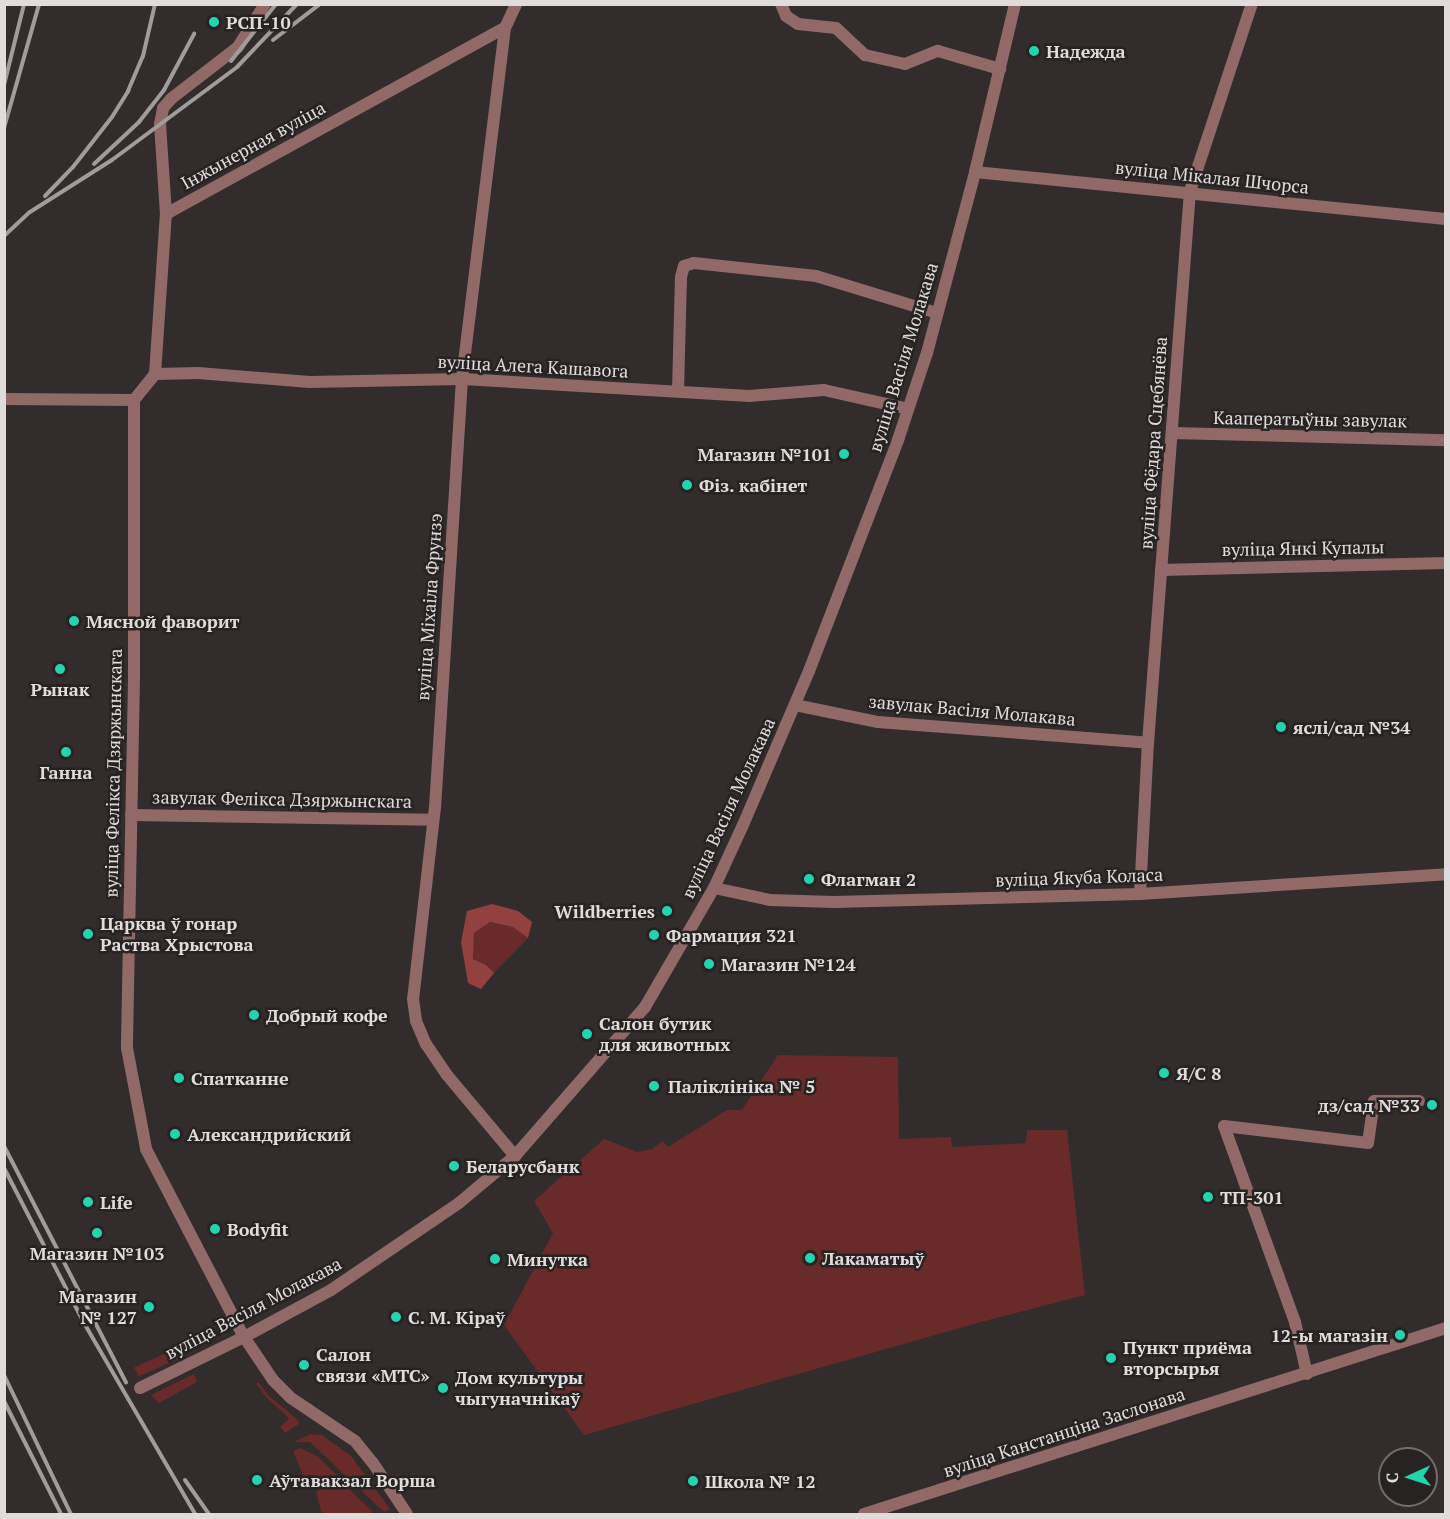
<!DOCTYPE html>
<html>
<head>
<meta charset="utf-8">
<style>
  body { margin:0 }
  #map { position:relative; width:1450px; height:1519px; overflow:hidden; background:#322d2c; font-family:"PT Serif",serif }
  div>[style] { position:absolute }
  .green>* { inset:0; background:#692a2a; transform-origin:0 0 }
  .forest>* { inset:0; background:#93413f }
  .minor>* { height:12px; margin:-6px; padding:0 6px; transform-origin:6px; border-radius:6px; background:#916a68 }
  .tertiary>* { height:12px; margin:-6px; padding:0 6px; transform-origin:6px; border-radius:6px; background:#916a68 }
  .rail>* { height:4px; margin:-2px; padding:0 2px; transform-origin:2px; border-radius:2px; background:#a09c9c }
  .dots>* { width:16px; height:16px; translate:-50% -50%; box-sizing:border-box; border:3px solid #282323; border-radius:50% }
  span { translate:-50% -50%; white-space:nowrap; text-align:center; line-height:1.15; -webkit-text-stroke:5px #282323; paint-order:stroke }
  .poi-label { font-size:18px; color:#e0dcdc; font-weight:700 }
  .left { translate:0 -50%; text-align:left }
  .right { translate:-100% -50%; text-align:right }
  .street-label { font-size:18px; color:#e0dcdc }
  .frame { position:absolute; inset:0; border:6px solid #e0dcdc; pointer-events:none }
  .north { position:absolute; left:1378px; top:1447px; width:60px; height:60px; box-sizing:border-box; background:#282323; border:2px solid #726d6d; border-radius:50%; rotate:267deg; font-size:16px; font-weight:700; line-height:24px; text-align:center; color:#e0dcdc }
  .north::after { content:''; display:block; margin:auto; width:21px; height:27px; background:#23d5af; clip-path:polygon(50% 0,100% 100%,50% 72%,0 100%) }
</style>
</head>
<body>
<div id="map">
  <div class="green">
    <div style="clip-path:polygon(490px 922px,513px 927px,528px 938px,494px 973px,486px 965px,473px 959px,474px 933px)"></div>
    <div style="clip-path:polygon(778px 1055px,898px 1057px,899px 1139px,951px 1137px,952px 1147px,1026px 1143px,1027px 1130px,1067px 1130px,1085px 1295px,981px 1322px,584px 1435px,504px 1325px,553px 1233px,534px 1201px,604px 1139px,637px 1152px,652px 1149px,663px 1141px,668px 1147px,727px 1110px,742px 1110px)"></div>
    <div style="left:180px;top:1347px;width:10px;height:50px;rotate:66deg"></div>
    <div style="clip-path:polygon(194px 1374px,197px 1382px,159px 1403px,151px 1395px)"></div>
    <div style="clip-path:polygon(258px 1382px,269px 1396px,298px 1420px,299px 1424px,285px 1433px,280px 1427px,289px 1418px,267px 1398px,256px 1384px)"></div>
    <div style="clip-path:polygon(311px 1434px,322px 1435px,351px 1456px,390px 1509px,384px 1512px,310px 1442px,294px 1442px)"></div>
    <div style="clip-path:polygon(300px 1448px,317px 1456px,340px 1478px,311px 1488px,307px 1485px,293px 1451px)"></div>
    <div style="clip-path:polygon(343px 1483px,375px 1514px,322px 1514px,316px 1491px)"></div>
  </div>
  <div class="forest">
    <div style="clip-path:polygon(492px 904px,518px 911px,532px 922px,528px 938px,513px 927px,490px 922px,474px 933px,473px 959px,486px 965px,494px 973px,481px 989px,468px 983px,461px 942px,467px 911px)"></div>
  </div>
  <div class="minor">
    <div style="left:781px;top:4px;width:13px;rotate:67deg"></div>
    <div style="left:786px;top:16px;width:14px;rotate:34deg"></div>
    <div style="left:798px;top:24px;width:38px;rotate:6deg"></div>
    <div style="left:836px;top:28px;width:40px;rotate:43deg"></div>
    <div style="left:865px;top:55px;width:41px;rotate:12.7deg"></div>
    <div style="left:905px;top:64px;width:35px;rotate:-22deg"></div>
    <div style="left:938px;top:51px;width:65px;rotate:16.2deg"></div>
    <div style="left:505px;top:28px;width:354px;rotate:97deg"></div>
    <div style="left:462px;top:379px;width:429px;rotate:93.6deg"></div>
    <div style="left:435px;top:807px;width:193px;rotate:96.5deg"></div>
    <div style="left:413px;top:999px;width:22px;rotate:82deg"></div>
    <div style="left:416px;top:1021px;width:25px;rotate:67deg"></div>
    <div style="left:426px;top:1044px;width:37px;rotate:56deg"></div>
    <div style="left:447px;top:1075px;width:106px;rotate:50deg"></div>
    <div style="left:975px;top:172px;width:473px;rotate:5.7deg"></div>
    <div style="left:166px;top:214px;width:90px;rotate:-93.8deg"></div>
    <div style="left:160px;top:124px;width:16px;rotate:-79deg"></div>
    <div style="left:163px;top:108px;width:13px;rotate:-48deg"></div>
    <div style="left:172px;top:98px;width:83px;rotate:-37.7deg"></div>
    <div style="left:238px;top:47px;width:51px;rotate:-57.9deg"></div>
    <div style="left:155px;top:374px;width:43px;rotate:-1.3deg"></div>
    <div style="left:198px;top:373px;width:112px;rotate:4.6deg"></div>
    <div style="left:310px;top:382px;width:152px;rotate:-1.1deg"></div>
    <div style="left:462px;top:379px;width:288px;rotate:3.4deg"></div>
    <div style="left:749px;top:396px;width:75px;rotate:-4.6deg"></div>
    <div style="left:824px;top:390px;width:86px;rotate:12.7deg"></div>
    <div style="left:678px;top:391px;width:114px;rotate:-88.5deg"></div>
    <div style="left:681px;top:277px;width:11px;rotate:-75deg"></div>
    <div style="left:684px;top:266px;width:10px;rotate:-17deg"></div>
    <div style="left:694px;top:263px;width:123px;rotate:6.1deg"></div>
    <div style="left:816px;top:276px;width:127px;rotate:17deg"></div>
    <div style="left:134px;top:400px;width:33px;rotate:-51deg"></div>
    <div style="left:155px;top:374px;width:160px;rotate:-86.1deg"></div>
    <div style="left:166px;top:214px;width:387px;rotate:-28.8deg"></div>
    <div style="left:505px;top:28px;width:26px;rotate:-65deg"></div>
    <div style="left:1173px;top:433px;width:273px;rotate:1.5deg"></div>
    <div style="left:1161px;top:570px;width:285px;rotate:-1.4deg"></div>
    <div style="left:795px;top:705px;width:85px;rotate:11.6deg"></div>
    <div style="left:878px;top:722px;width:271px;rotate:4.4deg"></div>
    <div style="left:131px;top:815px;width:302px;rotate:0.9deg"></div>
    <div style="left:714px;top:888px;width:57px;rotate:12.1deg"></div>
    <div style="left:770px;top:900px;width:64px;rotate:1.8deg"></div>
    <div style="left:834px;top:902px;width:306px;rotate:-1.5deg"></div>
    <div style="left:1140px;top:894px;width:307px;rotate:-3.7deg"></div>
    <div style="left:1140px;top:894px;width:151px;rotate:-87deg"></div>
    <div style="left:1148px;top:743px;width:554px;rotate:-85.65deg"></div>
    <div style="left:1190px;top:191px;width:197px;rotate:-71.7deg"></div>
    <div style="left:1307px;top:1374px;width:53px;rotate:-103deg"></div>
    <div style="left:1295px;top:1322px;width:208px;rotate:-109.9deg"></div>
    <div style="left:1224px;top:1126px;width:145px;rotate:6.7deg"></div>
    <div style="left:1368px;top:1143px;width:42px;rotate:-81.9deg"></div>
    <div style="left:1374px;top:1101px;width:45px"></div>
    <div style="left:140px;top:1388px;width:116px;rotate:-26.1deg"></div>
  </div>
  <div class="tertiary">
    <div style="left:4px;top:399px;width:130px;rotate:0.4deg"></div>
    <div style="left:134px;top:400px;width:278px;rotate:90deg"></div>
    <div style="left:134px;top:678px;width:370px;rotate:91.1deg"></div>
    <div style="left:127px;top:1048px;width:103px;rotate:79.3deg"></div>
    <div style="left:146px;top:1149px;width:212px;rotate:62.5deg"></div>
    <div style="left:244px;top:1337px;width:52px;rotate:56deg"></div>
    <div style="left:273px;top:1380px;width:25px;rotate:45deg"></div>
    <div style="left:291px;top:1398px;width:77px;rotate:33.9deg"></div>
    <div style="left:355px;top:1441px;width:28px;rotate:51deg"></div>
    <div style="left:373px;top:1463px;width:61px;rotate:56.3deg"></div>
    <div style="left:244px;top:1337px;width:99px;rotate:-28.4deg"></div>
    <div style="left:331px;top:1290px;width:155px;rotate:-34.2deg"></div>
    <div style="left:459px;top:1203px;width:73px;rotate:-40deg"></div>
    <div style="left:515px;top:1156px;width:198px;rotate:-48.9deg"></div>
    <div style="left:645px;top:1007px;width:138px;rotate:-59.9deg"></div>
    <div style="left:714px;top:888px;width:69px;rotate:-65.3deg"></div>
    <div style="left:743px;top:825px;width:168px;rotate:-66.8deg"></div>
    <div style="left:809px;top:671px;width:248px;rotate:-68.9deg"></div>
    <div style="left:898px;top:440px;width:92px;rotate:-71.6deg"></div>
    <div style="left:927px;top:353px;width:187px;rotate:-75.1deg"></div>
    <div style="left:975px;top:172px;width:173px;rotate:-76.6deg"></div>
    <div style="left:864px;top:1514px;width:611px;rotate:-17.72deg"></div>
  </div>
  <div class="rail">
    <div style="left:273px;top:40px;width:59px;rotate:-37.5deg"></div>
    <div style="left:231px;top:61px;width:73px;rotate:-51.7deg"></div>
    <div style="left:4px;top:85px;width:83px;rotate:-76.1deg"></div>
    <div style="left:4px;top:128px;width:129px;rotate:-74.2deg"></div>
    <div style="left:94px;top:164px;width:62px;rotate:-43deg"></div>
    <div style="left:139px;top:122px;width:41px;rotate:-52deg"></div>
    <div style="left:164px;top:90px;width:64px;rotate:-61.8deg"></div>
    <div style="left:45px;top:196px;width:40px;rotate:-46deg"></div>
    <div style="left:73px;top:167px;width:63px;rotate:-52deg"></div>
    <div style="left:112px;top:117px;width:31px;rotate:-58deg"></div>
    <div style="left:128px;top:91px;width:38px;rotate:-67deg"></div>
    <div style="left:143px;top:56px;width:53px;rotate:-77deg"></div>
    <div style="left:4px;top:236px;width:35px;rotate:-43deg"></div>
    <div style="left:30px;top:212px;width:97px;rotate:-32.4deg"></div>
    <div style="left:112px;top:160px;width:156px;rotate:-36.6deg"></div>
    <div style="left:237px;top:67px;width:87px;rotate:-46.4deg"></div>
    <div style="left:4px;top:1146px;width:266px;rotate:62.7deg"></div>
    <div style="left:4px;top:1168px;width:174px;rotate:62.7deg"></div>
    <div style="left:84px;top:1323px;width:221px;rotate:59.8deg"></div>
    <div style="left:4px;top:1375px;width:154px;rotate:64.3deg"></div>
    <div style="left:4px;top:1401px;width:127px;rotate:63.2deg"></div>
    <div style="left:185px;top:1480px;width:42px;rotate:54.8deg"></div>
  </div>
  <div class="dots">
    <div style="left:214px;top:22px;background:#23d5af"></div>
    <div style="left:1034px;top:51px;background:#23d5af"></div>
    <div style="left:844px;top:454px;background:#23d5af"></div>
    <div style="left:687px;top:485px;background:#23d5af"></div>
    <div style="left:74px;top:621px;background:#23d5af"></div>
    <div style="left:60px;top:669px;background:#23d5af"></div>
    <div style="left:1281px;top:727px;background:#23d5af"></div>
    <div style="left:66px;top:752px;background:#23d5af"></div>
    <div style="left:809px;top:879px;background:#23d5af"></div>
    <div style="left:667px;top:911px;background:#23d5af"></div>
    <div style="left:88px;top:934px;background:#23d5af"></div>
    <div style="left:654px;top:935px;background:#23d5af"></div>
    <div style="left:709px;top:964px;background:#23d5af"></div>
    <div style="left:254px;top:1015px;background:#23d5af"></div>
    <div style="left:587px;top:1034px;background:#23d5af"></div>
    <div style="left:1164px;top:1073px;background:#23d5af"></div>
    <div style="left:179px;top:1078px;background:#23d5af"></div>
    <div style="left:654px;top:1086px;background:#23d5af"></div>
    <div style="left:1432px;top:1105px;background:#23d5af"></div>
    <div style="left:175px;top:1134px;background:#23d5af"></div>
    <div style="left:454px;top:1166px;background:#23d5af"></div>
    <div style="left:1208px;top:1197px;background:#23d5af"></div>
    <div style="left:88px;top:1202px;background:#23d5af"></div>
    <div style="left:215px;top:1229px;background:#23d5af"></div>
    <div style="left:97px;top:1233px;background:#23d5af"></div>
    <div style="left:810px;top:1258px;background:#23d5af"></div>
    <div style="left:495px;top:1259px;background:#23d5af"></div>
    <div style="left:149px;top:1307px;background:#23d5af"></div>
    <div style="left:396px;top:1317px;background:#23d5af"></div>
    <div style="left:1400px;top:1335px;background:#23d5af"></div>
    <div style="left:1111px;top:1358px;background:#23d5af"></div>
    <div style="left:304px;top:1365px;background:#23d5af"></div>
    <div style="left:443px;top:1388px;background:#23d5af"></div>
    <div style="left:257px;top:1480px;background:#23d5af"></div>
    <div style="left:693px;top:1481px;background:#23d5af"></div>
  </div>
  <div class="poi-label">
    <span class="left" style="left:226px;top:22px">РСП-10</span>
    <span class="left" style="left:1046px;top:51px">Надежда</span>
    <span class="right" style="left:832px;top:454px">Магазин №101</span>
    <span class="left" style="left:699px;top:485px">Фіз. кабінет</span>
    <span class="left" style="left:86px;top:621px">Мясной фаворит</span>
    <span style="left:60px;top:689px">Рынак</span>
    <span class="left" style="left:1293px;top:727px">яслі/сад №34</span>
    <span style="left:66px;top:772px">Ганна</span>
    <span class="left" style="left:821px;top:879px">Флагман 2</span>
    <span class="right" style="left:655px;top:911px">Wildberries</span>
    <span class="left" style="left:100px;top:934px">Царква ў гонар<br>Раства Хрыстова</span>
    <span class="left" style="left:666px;top:935px">Фармация 321</span>
    <span class="left" style="left:721px;top:964px">Магазин №124</span>
    <span class="left" style="left:266px;top:1015px">Добрый кофе</span>
    <span class="left" style="left:599px;top:1034px">Салон бутик<br>для животных</span>
    <span class="left" style="left:1176px;top:1073px">Я/С 8</span>
    <span class="left" style="left:191px;top:1078px">Спатканне</span>
    <span class="left" style="left:668px;top:1086px">Паліклініка № 5</span>
    <span class="right" style="left:1420px;top:1105px">дз/сад №33</span>
    <span class="left" style="left:187px;top:1134px">Александрийский</span>
    <span class="left" style="left:466px;top:1166px">Беларусбанк</span>
    <span class="left" style="left:1220px;top:1197px">ТП-301</span>
    <span class="left" style="left:100px;top:1202px">Life</span>
    <span class="left" style="left:227px;top:1229px">Bodyfit</span>
    <span style="left:97px;top:1253px">Магазин №103</span>
    <span class="left" style="left:822px;top:1258px">Лакаматыў</span>
    <span class="left" style="left:507px;top:1259px">Минутка</span>
    <span class="right" style="left:137px;top:1307px">Магазин<br>№ 127</span>
    <span class="left" style="left:408px;top:1317px">С. М. Кіраў</span>
    <span class="right" style="left:1388px;top:1335px">12-ы магазін</span>
    <span class="left" style="left:1123px;top:1358px">Пункт приёма<br>вторсырья</span>
    <span class="left" style="left:316px;top:1365px">Салон<br>связи «МТС»</span>
    <span class="left" style="left:455px;top:1388px">Дом культуры<br>чыгуначнікаў</span>
    <span class="left" style="left:269px;top:1480px">Аўтавакзал Ворша</span>
    <span class="left" style="left:705px;top:1481px">Школа № 12</span>
  </div>
  <div class="street-label">
    <span style="left:253px;top:145px;rotate:-29deg">Інжынерная вуліца</span>
    <span style="left:1212px;top:177px;rotate:6deg">вуліца Мікалая Шчорса</span>
    <span style="left:903px;top:357px;rotate:-73deg">вуліца Васіля Молакава</span>
    <span style="left:533px;top:366px;rotate:3deg">вуліца Алега Кашавога</span>
    <span style="left:1310px;top:419px;rotate:1deg">Кааператыўны завулак</span>
    <span style="left:1153px;top:443px;rotate:-86deg">вуліца Фёдара Сцебянёва</span>
    <span style="left:1303px;top:548px;rotate:-1deg">вуліца Янкі Купалы</span>
    <span style="left:429px;top:607px;rotate:-86deg">вуліца Міхаіла Фрунзэ</span>
    <span style="left:972px;top:710px;rotate:5deg">завулак Васіля Молакава</span>
    <span style="left:113px;top:773px;rotate:-89deg">вуліца Фелікса Дзяржынскага</span>
    <span style="left:282px;top:799px;rotate:1deg">завулак Фелікса Дзяржынскага</span>
    <span style="left:728px;top:808px;rotate:-65deg">вуліца Васіля Молакава</span>
    <span style="left:1079px;top:877px;rotate:-2deg">вуліца Якуба Коласа</span>
    <span style="left:253px;top:1308px;rotate:-28deg">вуліца Васіля Молакава</span>
    <span style="left:1064px;top:1432px;rotate:-18deg">вуліца Канстанціна Заслонава</span>
  </div>
  <div class="frame"></div>
  <div class="north">С</div>
</div>
</body>
</html>
